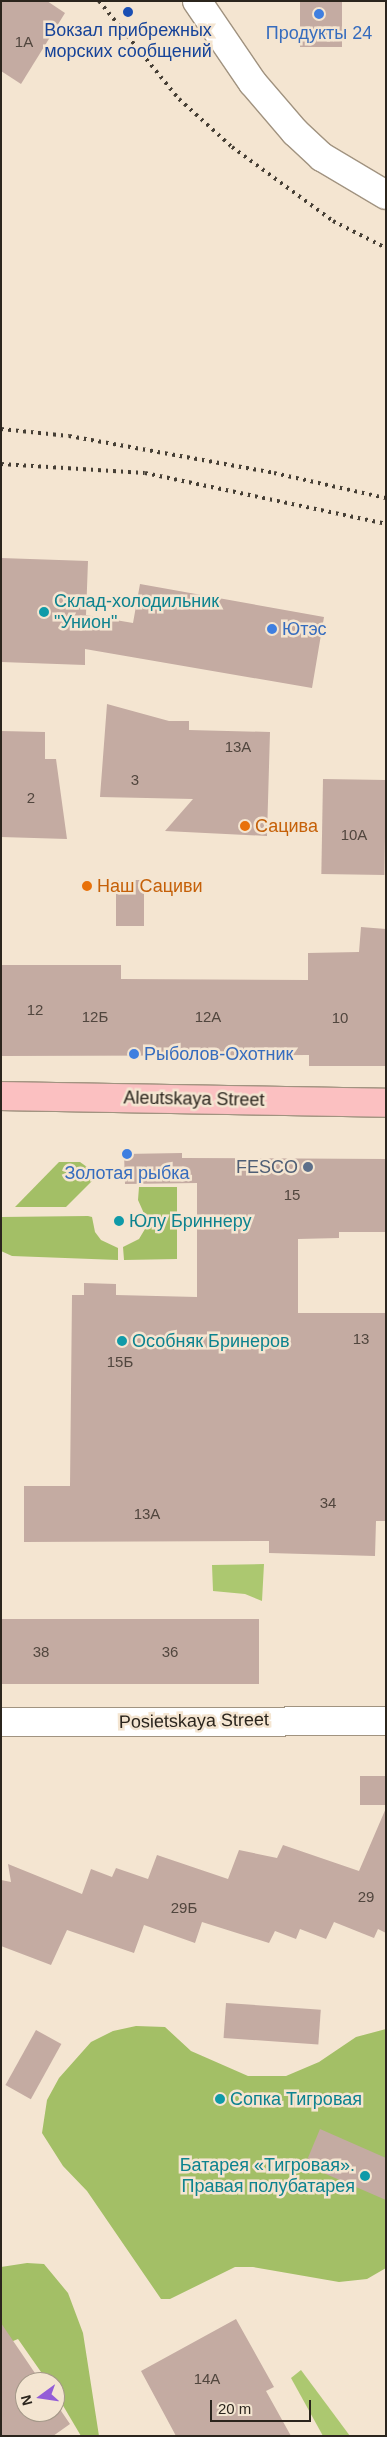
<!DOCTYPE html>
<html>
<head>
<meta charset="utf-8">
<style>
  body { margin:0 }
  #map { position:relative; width:387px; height:2437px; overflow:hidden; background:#f4e5d1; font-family:Arial,sans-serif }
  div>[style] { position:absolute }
  .green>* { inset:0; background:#acc870 }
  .forest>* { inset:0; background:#a3bf66 }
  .building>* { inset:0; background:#c4aba2; transform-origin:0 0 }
  .roads { filter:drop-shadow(1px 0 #a19380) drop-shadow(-1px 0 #a19380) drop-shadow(0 1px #a19380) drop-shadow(0 -1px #a19380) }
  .street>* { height:28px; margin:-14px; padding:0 14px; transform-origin:14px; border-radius:14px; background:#fff }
  .primary>* { height:28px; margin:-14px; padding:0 14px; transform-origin:14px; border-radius:14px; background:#fbc0c1 }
  .rail>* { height:4px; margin-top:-2px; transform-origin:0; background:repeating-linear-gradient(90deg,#463f35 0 2.5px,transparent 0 7.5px) }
  .dots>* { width:14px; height:14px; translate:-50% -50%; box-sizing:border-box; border:2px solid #f4e5d1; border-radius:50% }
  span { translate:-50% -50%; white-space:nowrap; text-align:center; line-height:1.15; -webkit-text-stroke:5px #f4e5d1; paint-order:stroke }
  .number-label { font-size:15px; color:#51463e }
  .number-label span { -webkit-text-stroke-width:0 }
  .transit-label { font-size:18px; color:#164399 }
  .shop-label { font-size:18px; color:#366cbe }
  .left { translate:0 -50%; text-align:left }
  .culture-label { font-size:18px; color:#0d838f }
  .right { translate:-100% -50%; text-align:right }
  .food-label { font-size:18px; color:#c56008 }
  .street-label { font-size:18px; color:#2b251d }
  .service-label { font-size:18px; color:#4e5e75 }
  .frame { position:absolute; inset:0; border:2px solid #2b251d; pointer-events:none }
  .north { position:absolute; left:15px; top:2372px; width:50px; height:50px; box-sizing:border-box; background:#f4e5d1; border:1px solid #a49889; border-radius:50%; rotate:256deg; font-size:14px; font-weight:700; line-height:20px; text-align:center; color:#2b251d }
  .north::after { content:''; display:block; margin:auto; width:18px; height:22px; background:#945ed7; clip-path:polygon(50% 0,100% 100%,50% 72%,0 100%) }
  .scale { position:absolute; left:210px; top:2400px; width:101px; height:22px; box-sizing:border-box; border:2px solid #2b251d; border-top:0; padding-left:6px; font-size:15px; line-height:18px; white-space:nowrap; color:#2b251d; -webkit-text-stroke:4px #f4e5d1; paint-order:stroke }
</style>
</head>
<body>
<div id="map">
  <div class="green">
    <div style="clip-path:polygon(264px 1564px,262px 1601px,245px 1594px,213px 1591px,212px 1565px)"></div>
    <div style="clip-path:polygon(301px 2370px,350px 2436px,323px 2436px,291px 2378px)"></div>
  </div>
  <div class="forest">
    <div style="clip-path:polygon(59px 1162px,80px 1162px,94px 1172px,95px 1178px,66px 1207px,15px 1207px)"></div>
    <div style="clip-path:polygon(139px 1187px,177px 1187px,177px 1259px,124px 1260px,123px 1247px,139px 1239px,145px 1229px,146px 1218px,138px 1200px)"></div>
    <div style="clip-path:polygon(88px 1216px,92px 1217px,95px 1232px,101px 1240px,118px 1248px,118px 1260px,12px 1256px,1px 1251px,1px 1217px)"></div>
    <div style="clip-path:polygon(136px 2026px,165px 2027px,191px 2051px,248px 2076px,286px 2076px,319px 2062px,356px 2037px,386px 2029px,386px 2268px,367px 2279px,339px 2282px,253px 2267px,235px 2267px,170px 2299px,161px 2299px,87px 2191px,63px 2166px,42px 2133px,47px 2100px,59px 2078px,91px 2042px,113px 2031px)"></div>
    <div style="clip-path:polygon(27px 2263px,44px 2264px,68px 2293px,83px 2333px,99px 2436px,81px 2436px,55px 2392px,55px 2382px,48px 2382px,18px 2339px,1px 2346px,1px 2267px)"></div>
  </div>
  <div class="building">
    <div style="clip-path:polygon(1px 1px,47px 1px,65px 13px,21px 84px,1px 71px)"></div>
    <div style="left:300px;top:1px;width:42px;height:46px"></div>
    <div style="clip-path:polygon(1px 558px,88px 561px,86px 615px,133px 623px,140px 584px,324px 617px,312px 688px,85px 649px,85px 665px,1px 662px)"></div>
    <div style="clip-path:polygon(107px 704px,169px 721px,189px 721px,189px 730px,270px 732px,267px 836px,165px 831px,193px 799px,100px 797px)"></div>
    <div style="clip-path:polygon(1px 731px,45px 732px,45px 759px,56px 759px,67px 839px,1px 837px)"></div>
    <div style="left:323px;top:779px;width:63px;height:95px;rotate:1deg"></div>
    <div style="left:116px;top:880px;width:28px;height:46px"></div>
    <div style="clip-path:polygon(361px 927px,386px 929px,386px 1066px,309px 1066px,309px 1055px,1px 1056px,1px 965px,121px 965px,121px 979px,308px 980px,308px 953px,359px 952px)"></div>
    <div style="clip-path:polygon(182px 1153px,182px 1158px,386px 1159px,386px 1232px,339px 1232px,339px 1238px,298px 1239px,298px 1313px,386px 1313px,386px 1521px,376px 1521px,375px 1556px,269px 1553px,269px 1541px,24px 1542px,24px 1486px,70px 1486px,72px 1295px,84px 1295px,84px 1283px,116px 1284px,116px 1295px,197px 1297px,197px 1183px,125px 1184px,124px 1154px)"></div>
    <div style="left:259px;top:1619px;width:65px;height:258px;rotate:90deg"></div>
    <div style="left:386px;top:1776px;width:29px;height:26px;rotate:90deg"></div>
    <div style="clip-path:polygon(386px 1808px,386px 1933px,378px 1929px,374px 1938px,334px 1922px,326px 1939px,300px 1929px,296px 1939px,275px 1931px,269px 1943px,202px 1922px,195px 1943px,144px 1925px,134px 1953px,67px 1930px,51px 1965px,1px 1946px,1px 1880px,11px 1882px,8px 1864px,82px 1894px,91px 1869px,112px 1877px,116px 1868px,148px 1879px,157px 1855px,228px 1879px,239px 1850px,277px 1858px,283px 1845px,359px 1871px)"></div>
    <div style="left:226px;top:2003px;width:95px;height:35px;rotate:4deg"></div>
    <div style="left:36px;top:2030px;width:29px;height:63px;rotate:29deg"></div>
    <div style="clip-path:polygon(320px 2129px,386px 2158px,386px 2200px,305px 2165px)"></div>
    <div style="clip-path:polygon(236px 2319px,274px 2387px,266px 2391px,291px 2436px,176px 2436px,141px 2371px)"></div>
    <div style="clip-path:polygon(1px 2323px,41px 2382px,25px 2382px,25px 2412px,55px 2412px,55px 2402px,70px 2424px,53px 2436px,1px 2436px)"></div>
  </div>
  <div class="roads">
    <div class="street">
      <div style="left:197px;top:1px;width:99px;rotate:55.7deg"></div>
      <div style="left:253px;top:83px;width:65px;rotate:49.4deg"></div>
      <div style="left:295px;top:132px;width:37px;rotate:43deg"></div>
      <div style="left:322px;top:157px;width:74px;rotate:30.7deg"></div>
      <div style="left:1px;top:1722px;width:385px;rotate:-0.1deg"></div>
    </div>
    <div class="primary">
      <div style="left:1px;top:1096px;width:385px;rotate:1deg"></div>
    </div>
  </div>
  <div class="rail">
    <div style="left:99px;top:1px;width:127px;rotate:50.8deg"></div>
    <div style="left:179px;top:99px;width:72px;rotate:42.2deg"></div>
    <div style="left:232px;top:147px;width:125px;rotate:36.2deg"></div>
    <div style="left:333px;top:221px;width:59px;rotate:27deg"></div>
    <div style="left:1px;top:429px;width:68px;rotate:5.9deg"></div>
    <div style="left:69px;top:436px;width:208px;rotate:10.2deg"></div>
    <div style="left:274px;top:473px;width:115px;rotate:12.6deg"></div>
    <div style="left:1px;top:464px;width:144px;rotate:3.6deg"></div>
    <div style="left:145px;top:473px;width:246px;rotate:11.9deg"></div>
  </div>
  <div class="dots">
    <div style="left:128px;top:12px;background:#1a4fb4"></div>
    <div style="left:319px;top:14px;background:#3f7fe0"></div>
    <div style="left:44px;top:612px;background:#0f9aa8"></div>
    <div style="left:272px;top:629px;background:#3f7fe0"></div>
    <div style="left:245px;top:826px;background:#e8710a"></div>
    <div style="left:87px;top:886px;background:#e8710a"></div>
    <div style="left:134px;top:1054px;background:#3f7fe0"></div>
    <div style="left:127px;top:1154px;background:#3f7fe0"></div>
    <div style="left:308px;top:1167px;background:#5c6f8a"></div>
    <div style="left:119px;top:1221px;background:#0f9aa8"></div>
    <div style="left:122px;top:1341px;background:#0f9aa8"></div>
    <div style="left:220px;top:2099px;background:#0f9aa8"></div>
    <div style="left:365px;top:2176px;background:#0f9aa8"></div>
  </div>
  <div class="number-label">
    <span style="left:24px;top:42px">1А</span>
    <span style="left:238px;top:747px">13А</span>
    <span style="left:135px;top:780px">3</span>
    <span style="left:31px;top:798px">2</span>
    <span style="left:354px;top:835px">10А</span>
    <span style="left:35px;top:1010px">12</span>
    <span style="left:95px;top:1017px">12Б</span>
    <span style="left:208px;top:1017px">12А</span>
    <span style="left:340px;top:1018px">10</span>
    <span style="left:292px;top:1195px">15</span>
    <span style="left:361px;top:1339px">13</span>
    <span style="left:120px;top:1362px">15Б</span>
    <span style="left:328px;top:1503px">34</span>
    <span style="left:147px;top:1514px">13А</span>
    <span style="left:41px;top:1652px">38</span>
    <span style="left:170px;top:1652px">36</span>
    <span style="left:366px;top:1897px">29</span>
    <span style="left:184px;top:1908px">29Б</span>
    <span style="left:207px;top:2379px">14А</span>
  </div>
  <div class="transit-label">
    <span style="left:128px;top:41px">Вокзал прибрежных<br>морских сообщений</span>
  </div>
  <div class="shop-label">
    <span style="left:319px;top:33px">Продукты 24</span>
    <span class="left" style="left:282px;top:629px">Ютэс</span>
    <span class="left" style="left:144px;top:1054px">Рыболов-Охотник</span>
    <span style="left:127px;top:1173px">Золотая рыбка</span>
  </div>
  <div class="culture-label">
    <span class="left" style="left:54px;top:612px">Склад-холодильник<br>"Унион"</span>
    <span class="left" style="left:129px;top:1221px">Юлу Бриннеру</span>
    <span class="left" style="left:132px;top:1341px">Особняк Бринеров</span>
    <span class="left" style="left:230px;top:2099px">Сопка Тигровая</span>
    <span class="right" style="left:355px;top:2176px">Батарея «Тигровая».<br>Правая полубатарея</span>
  </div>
  <div class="food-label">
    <span class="left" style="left:255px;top:826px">Сацива</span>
    <span class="left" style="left:97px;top:886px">Наш Сациви</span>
  </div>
  <div class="street-label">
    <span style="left:194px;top:1099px;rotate:1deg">Aleutskaya Street</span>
    <span style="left:194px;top:1721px;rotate:-1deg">Posietskaya Street</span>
  </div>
  <div class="service-label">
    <span class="right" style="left:298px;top:1167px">FESCO</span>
  </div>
  <div class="frame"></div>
  <div class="north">N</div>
  <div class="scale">20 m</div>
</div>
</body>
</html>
